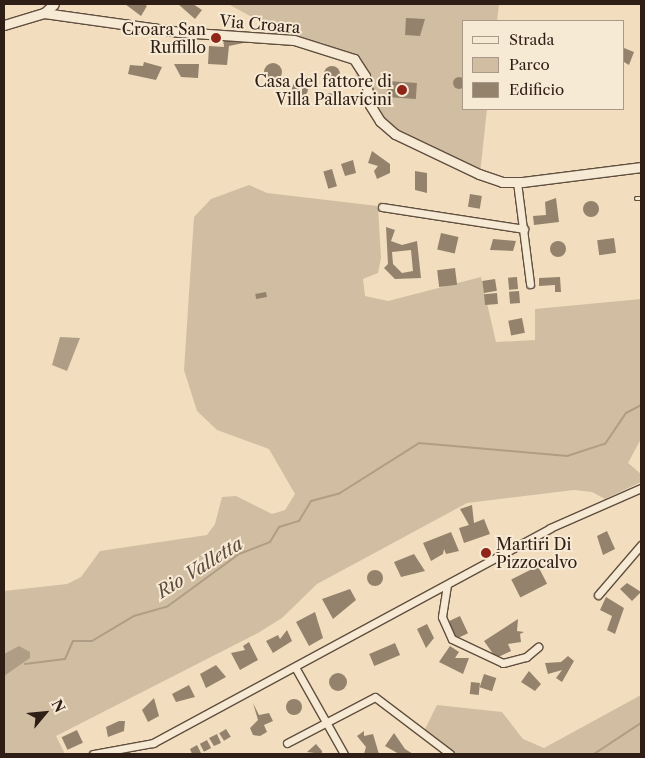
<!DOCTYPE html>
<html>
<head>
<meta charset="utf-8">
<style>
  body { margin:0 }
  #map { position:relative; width:645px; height:758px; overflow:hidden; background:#f2debe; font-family:"Libre Caslon Text",serif }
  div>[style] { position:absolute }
  .green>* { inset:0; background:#d1bda1 }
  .water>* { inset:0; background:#b09d85 }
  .stream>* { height:2px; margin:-1px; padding:0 1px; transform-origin:1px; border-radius:1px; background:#b09d85 }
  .building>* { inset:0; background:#94826d; transform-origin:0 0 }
  .round { border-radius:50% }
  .roads { filter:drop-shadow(1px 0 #604e3f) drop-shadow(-1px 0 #604e3f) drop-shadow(0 1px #604e3f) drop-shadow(0 -1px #604e3f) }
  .service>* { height:3px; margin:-1.5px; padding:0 1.5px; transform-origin:1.5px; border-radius:1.5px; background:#f7ead5 }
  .minor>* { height:7px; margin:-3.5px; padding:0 3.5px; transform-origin:3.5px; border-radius:3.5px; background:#f7ead5 }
  .tertiary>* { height:9px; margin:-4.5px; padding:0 4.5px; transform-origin:4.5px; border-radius:4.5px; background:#f7ead5 }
  .dots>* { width:14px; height:14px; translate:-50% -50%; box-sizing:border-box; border:2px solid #f7ead5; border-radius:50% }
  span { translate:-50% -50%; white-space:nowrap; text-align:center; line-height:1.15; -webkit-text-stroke:4px #f7ead5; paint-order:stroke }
  .street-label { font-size:16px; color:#2f1e15 }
  .poi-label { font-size:16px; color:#2f1e15 }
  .right { translate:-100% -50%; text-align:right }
  .left { translate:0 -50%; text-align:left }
  .water-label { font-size:18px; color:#5c4a3c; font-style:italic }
  .frame { position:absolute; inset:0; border:5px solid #2f1e15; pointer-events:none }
  .legend { position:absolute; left:462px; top:20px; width:162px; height:90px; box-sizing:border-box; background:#f7ead5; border:1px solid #a79888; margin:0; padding:6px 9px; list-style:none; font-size:15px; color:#2f1e15 }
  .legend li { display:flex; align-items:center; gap:10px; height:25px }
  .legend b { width:25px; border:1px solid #a79888 }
  .north { position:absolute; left:20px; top:688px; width:50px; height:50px; -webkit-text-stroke:4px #f7ead5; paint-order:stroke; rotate:62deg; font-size:14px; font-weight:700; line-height:20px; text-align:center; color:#2f1e15 }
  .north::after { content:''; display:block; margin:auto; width:18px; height:22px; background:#2f1e15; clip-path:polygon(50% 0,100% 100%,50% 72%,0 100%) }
</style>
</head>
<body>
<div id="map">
  <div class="green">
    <div style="clip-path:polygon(228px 4px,499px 4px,497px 21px,464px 21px,464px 109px,487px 109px,480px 174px,396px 130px,367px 103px,352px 64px,340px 54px,323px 43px,269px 34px,261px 22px)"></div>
    <div style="clip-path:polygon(249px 185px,267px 193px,378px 206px,381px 258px,378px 273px,363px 279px,365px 296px,388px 301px,481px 277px,496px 342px,535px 340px,535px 309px,641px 299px,641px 439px,628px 463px,641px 474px,641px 482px,605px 499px,592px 492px,574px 490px,467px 503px,317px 584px,282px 618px,258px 633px,56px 736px,65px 754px,4px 754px,4px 591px,67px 584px,81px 577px,100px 551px,207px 535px,215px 524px,222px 497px,236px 496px,272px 514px,285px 510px,295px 494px,269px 449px,217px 430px,197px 411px,184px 370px,194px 217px,211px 199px)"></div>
    <div style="clip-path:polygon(641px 695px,641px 754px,455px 754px,425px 729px,437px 705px,502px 712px,523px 739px,544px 748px)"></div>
  </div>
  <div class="water">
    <div style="clip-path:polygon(60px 337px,80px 338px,67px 371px,52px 365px)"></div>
    <div style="clip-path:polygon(19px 646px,30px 652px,30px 658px,4px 676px,4px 654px)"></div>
  </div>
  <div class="stream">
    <div style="left:25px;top:664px;width:40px;rotate:-7.1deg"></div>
    <div style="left:65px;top:659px;width:20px;rotate:-66deg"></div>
    <div style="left:73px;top:641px;width:19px"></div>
    <div style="left:92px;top:641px;width:49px;rotate:-30.8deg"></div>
    <div style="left:134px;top:616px;width:35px;rotate:-16deg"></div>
    <div style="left:168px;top:606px;width:88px;rotate:-36.2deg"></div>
    <div style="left:239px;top:554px;width:33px;rotate:-21deg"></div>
    <div style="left:270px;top:542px;width:17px;rotate:-59deg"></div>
    <div style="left:279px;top:527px;width:21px;rotate:-17deg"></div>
    <div style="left:299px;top:521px;width:23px;rotate:-59deg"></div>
    <div style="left:311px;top:501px;width:30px;rotate:-15deg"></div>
    <div style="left:340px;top:493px;width:93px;rotate:-32.3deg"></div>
    <div style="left:419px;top:443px;width:149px;rotate:5deg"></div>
    <div style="left:567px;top:456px;width:40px;rotate:-18deg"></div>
    <div style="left:605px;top:444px;width:37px;rotate:-56deg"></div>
    <div style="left:626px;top:413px;width:17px;rotate:-28deg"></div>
    <div style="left:594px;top:754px;width:56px;rotate:-33.4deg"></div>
  </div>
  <div class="building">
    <div style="clip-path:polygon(125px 4px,144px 4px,147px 6px,141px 16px)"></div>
    <div style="clip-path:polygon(178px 4px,193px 4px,202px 10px,195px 19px)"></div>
    <div style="clip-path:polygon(406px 18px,425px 19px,420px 36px,405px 35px)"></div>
    <div style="clip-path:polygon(223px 38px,243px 39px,243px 43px,229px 46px,227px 65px,208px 64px,209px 46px,224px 47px)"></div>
    <div style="clip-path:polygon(624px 48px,634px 52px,629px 65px,624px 62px)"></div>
    <div style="clip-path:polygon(144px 62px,162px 67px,156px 80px,128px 74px,130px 65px,143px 66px)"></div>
    <div class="round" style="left:264px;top:63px;width:18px;height:18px"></div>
    <div style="clip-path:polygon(174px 64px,199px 64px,198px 78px,181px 77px)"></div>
    <div class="round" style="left:324px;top:66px;width:16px;height:16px"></div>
    <div class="round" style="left:453px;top:77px;width:12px;height:12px"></div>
    <div style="left:388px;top:81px;width:29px;height:16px;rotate:4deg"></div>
    <div class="round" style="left:292px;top:81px;width:16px;height:16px"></div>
    <div class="round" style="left:324px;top:93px;width:14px;height:14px"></div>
    <div style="clip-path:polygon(372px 151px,390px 164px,390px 173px,377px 179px,374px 171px,378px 166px,368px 163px)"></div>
    <div style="clip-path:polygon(353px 160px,356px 173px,345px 176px,341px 164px)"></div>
    <div style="left:332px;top:169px;width:18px;height:9px;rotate:74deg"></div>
    <div style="clip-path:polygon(415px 171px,427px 173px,427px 193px,415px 190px)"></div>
    <div style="left:470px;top:194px;width:12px;height:13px;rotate:9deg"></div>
    <div style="clip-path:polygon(556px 198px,559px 222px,534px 225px,533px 216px,546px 215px,545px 202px)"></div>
    <div class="round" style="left:583px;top:201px;width:16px;height:16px"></div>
    <div style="clip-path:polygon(evenodd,386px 227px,395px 230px,391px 241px,402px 245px,417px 241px,421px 278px,395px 279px,384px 268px,388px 264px,386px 227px,411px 250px,413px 271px,402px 273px,393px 264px,392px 252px,411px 250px)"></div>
    <div style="left:441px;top:233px;width:18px;height:17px;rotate:13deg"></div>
    <div style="left:614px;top:238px;width:15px;height:17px;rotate:82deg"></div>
    <div style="clip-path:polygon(493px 239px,516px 241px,513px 251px,490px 250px)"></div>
    <div class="round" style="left:550px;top:241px;width:16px;height:16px"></div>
    <div style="left:455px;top:268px;width:17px;height:18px;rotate:83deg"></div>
    <div style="left:517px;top:277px;width:12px;height:9px;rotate:85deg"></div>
    <div style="clip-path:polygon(560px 277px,561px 292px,555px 292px,555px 285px,539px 286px,539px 278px)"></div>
    <div style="left:495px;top:279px;width:12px;height:13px;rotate:81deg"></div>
    <div style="left:519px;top:291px;width:12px;height:10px;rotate:85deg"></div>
    <div style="left:266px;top:292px;width:5px;height:11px;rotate:79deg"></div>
    <div style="left:497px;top:293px;width:11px;height:13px;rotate:85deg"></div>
    <div style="left:522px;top:318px;width:15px;height:14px;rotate:79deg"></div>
    <div style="clip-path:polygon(472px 505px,474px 523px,484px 519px,490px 534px,464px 543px,459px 528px,469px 525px,460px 509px)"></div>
    <div style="clip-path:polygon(607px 531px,615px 549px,603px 555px,597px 536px)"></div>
    <div style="clip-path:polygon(451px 532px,459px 551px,446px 554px,444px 549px,443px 554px,431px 561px,423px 543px)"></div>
    <div style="clip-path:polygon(414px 554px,425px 571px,401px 577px,394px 562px)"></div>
    <div style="left:538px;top:566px;width:20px;height:30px;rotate:63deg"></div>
    <div class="round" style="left:367px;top:570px;width:16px;height:16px"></div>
    <div style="clip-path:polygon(627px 583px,641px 592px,632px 601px,620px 589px)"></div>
    <div style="clip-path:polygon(350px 589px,356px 600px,333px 619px,322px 599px)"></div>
    <div style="clip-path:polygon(606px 597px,624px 608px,615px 634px,607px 630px,612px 616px,600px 610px)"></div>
    <div style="clip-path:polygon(315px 612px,323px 638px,309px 646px,296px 622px)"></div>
    <div style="left:460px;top:616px;width:19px;height:13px;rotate:65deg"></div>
    <div style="clip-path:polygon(518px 619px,517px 631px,524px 632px,520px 634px,521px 642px,508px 644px,511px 651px,496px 658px,484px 641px)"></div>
    <div style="clip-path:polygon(427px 624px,434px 638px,426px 648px,417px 629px)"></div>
    <div style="clip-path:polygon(287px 630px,292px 641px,273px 653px,266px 641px,278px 635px,280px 639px)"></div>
    <div style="clip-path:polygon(249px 642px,258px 660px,240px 670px,231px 653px,245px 650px,243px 646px)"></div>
    <div style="left:395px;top:643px;width:13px;height:28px;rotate:67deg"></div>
    <div style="clip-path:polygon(450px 646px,459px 652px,455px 658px,469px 658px,463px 674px,439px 662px)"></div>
    <div style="clip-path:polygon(568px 656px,574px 661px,562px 682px,556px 678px,562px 670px,548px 674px,545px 663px,561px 662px)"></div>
    <div style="clip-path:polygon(216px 665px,226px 677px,206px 688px,200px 674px)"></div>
    <div style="clip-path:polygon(529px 671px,541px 684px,535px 691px,521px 682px)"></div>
    <div class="round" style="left:329px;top:673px;width:18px;height:18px"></div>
    <div style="left:484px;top:674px;width:13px;height:14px;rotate:18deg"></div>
    <div style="left:471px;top:682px;width:9px;height:12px;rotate:6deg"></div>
    <div style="clip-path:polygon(189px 685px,195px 697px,176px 702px,172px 694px)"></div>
    <div style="clip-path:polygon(154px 698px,159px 716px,148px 722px,142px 710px)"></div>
    <div class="round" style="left:286px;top:699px;width:16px;height:16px"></div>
    <div style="clip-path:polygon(253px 703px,259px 715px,269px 713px,273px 721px,264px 725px,267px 732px,260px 736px,253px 735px,250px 728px,258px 720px)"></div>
    <div style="clip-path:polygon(119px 721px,125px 721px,124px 731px,108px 737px,106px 727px)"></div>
    <div style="left:226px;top:729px;width:9px;height:8px;rotate:58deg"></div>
    <div style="left:77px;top:730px;width:14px;height:17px;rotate:65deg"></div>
    <div style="clip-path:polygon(364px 731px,364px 736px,373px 734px,379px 754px,364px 754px,366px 747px,357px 736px)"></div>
    <div style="clip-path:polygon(394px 733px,405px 749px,413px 754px,399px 754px,385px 746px)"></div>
    <div style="clip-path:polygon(217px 734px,221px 743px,214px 746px,209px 738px)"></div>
    <div style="left:207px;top:740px;width:9px;height:8px;rotate:63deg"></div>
    <div style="clip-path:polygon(316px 744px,322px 751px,322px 754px,307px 752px)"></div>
    <div style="clip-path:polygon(197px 745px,201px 753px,192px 754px,190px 749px)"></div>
  </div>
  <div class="roads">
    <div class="service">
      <div style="left:636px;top:198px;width:5px"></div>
    </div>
    <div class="minor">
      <div style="left:517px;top:182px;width:103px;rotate:82.7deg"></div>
      <div style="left:382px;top:207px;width:144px;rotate:8.8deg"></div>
      <div style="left:447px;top:585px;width:32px;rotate:99deg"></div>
      <div style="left:442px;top:617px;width:24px;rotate:66deg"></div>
      <div style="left:452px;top:639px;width:56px;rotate:25.2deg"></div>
      <div style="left:503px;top:663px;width:24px;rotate:-15deg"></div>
      <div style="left:526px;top:657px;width:16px;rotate:-40deg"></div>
      <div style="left:598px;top:595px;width:66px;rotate:-49.3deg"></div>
      <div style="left:295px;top:667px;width:100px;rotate:60.6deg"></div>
      <div style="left:287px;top:743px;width:99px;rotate:-27.6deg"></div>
      <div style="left:375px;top:697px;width:94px;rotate:37.2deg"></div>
      <div style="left:93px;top:754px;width:61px;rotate:-10.4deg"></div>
      <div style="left:153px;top:743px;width:451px;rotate:-28.4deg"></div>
      <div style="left:550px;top:528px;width:99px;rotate:-23.7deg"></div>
    </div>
    <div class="tertiary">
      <div style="left:44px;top:13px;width:13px;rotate:-42deg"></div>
      <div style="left:4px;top:25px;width:42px;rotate:-16.7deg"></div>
      <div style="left:44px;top:13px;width:137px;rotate:8deg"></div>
      <div style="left:180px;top:32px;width:114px;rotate:4deg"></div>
      <div style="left:294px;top:40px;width:63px;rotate:17.6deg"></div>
      <div style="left:354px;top:59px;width:20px;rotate:57deg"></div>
      <div style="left:365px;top:76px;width:29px;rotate:80deg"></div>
      <div style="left:370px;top:105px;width:19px;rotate:58deg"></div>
      <div style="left:380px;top:121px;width:20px;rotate:41deg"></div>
      <div style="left:395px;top:134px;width:93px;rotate:25.5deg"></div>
      <div style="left:479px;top:174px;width:24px;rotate:19deg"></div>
      <div style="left:502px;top:182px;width:21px"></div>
      <div style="left:523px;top:182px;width:119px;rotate:-7.2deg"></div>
    </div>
  </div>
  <div class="dots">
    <div style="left:216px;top:38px;background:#8f2418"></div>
    <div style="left:402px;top:90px;background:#8f2418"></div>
    <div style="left:486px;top:553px;background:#8f2418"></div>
  </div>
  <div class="street-label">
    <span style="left:260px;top:24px;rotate:5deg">Via Croara</span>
  </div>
  <div class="poi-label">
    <span class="right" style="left:206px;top:38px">Croara San<br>Ruffillo</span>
    <span class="right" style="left:392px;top:90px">Casa del fattore di<br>Villa Pallavicini</span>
    <span class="left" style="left:496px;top:553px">Martiri Di<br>Pizzocalvo</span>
  </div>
  <div class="water-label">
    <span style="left:200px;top:568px;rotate:-32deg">Rio Valletta</span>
  </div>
  <div class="frame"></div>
  <ul class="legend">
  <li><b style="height:6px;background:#f7ead5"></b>Strada</li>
  <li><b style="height:14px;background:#d1bda1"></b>Parco</li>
  <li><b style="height:14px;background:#94826d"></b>Edificio</li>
  </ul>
  <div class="north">N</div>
</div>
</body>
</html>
